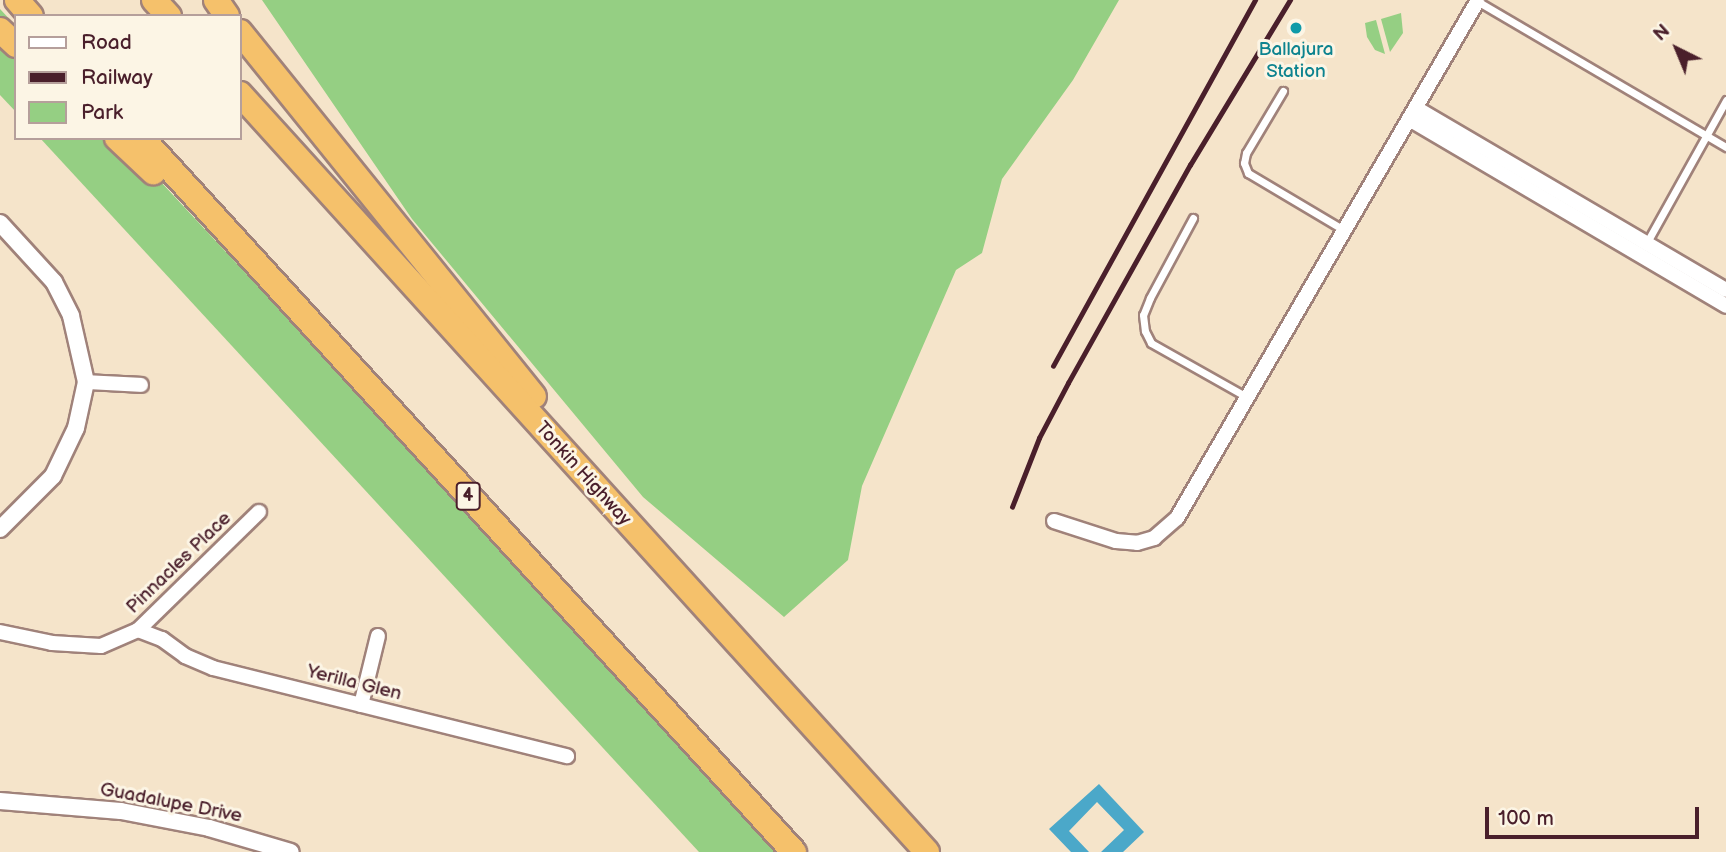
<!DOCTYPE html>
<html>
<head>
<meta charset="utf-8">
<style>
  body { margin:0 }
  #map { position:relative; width:1726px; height:852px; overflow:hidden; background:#f5e4ca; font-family:"Balsamiq Sans",sans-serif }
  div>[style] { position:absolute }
  .green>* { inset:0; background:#95cf83 }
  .water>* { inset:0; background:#4ba8c9 }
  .roads { filter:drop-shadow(2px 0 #a0827a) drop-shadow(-2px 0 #a0827a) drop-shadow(0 2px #a0827a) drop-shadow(0 -2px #a0827a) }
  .service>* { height:7px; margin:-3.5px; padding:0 3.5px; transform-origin:3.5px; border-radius:3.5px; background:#fff }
  .minor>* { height:14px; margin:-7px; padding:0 7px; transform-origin:7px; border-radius:7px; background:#fff }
  .tertiary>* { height:16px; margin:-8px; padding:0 8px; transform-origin:8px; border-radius:8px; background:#fff }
  .motorway>* { height:24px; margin:-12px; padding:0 12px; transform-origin:12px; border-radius:12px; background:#f5c16b }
  .rail>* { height:4.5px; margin:-2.25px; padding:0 2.25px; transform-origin:2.25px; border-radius:2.25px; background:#4a1f2b }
  .dots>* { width:19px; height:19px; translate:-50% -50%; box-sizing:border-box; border:4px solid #fcf5e5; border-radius:50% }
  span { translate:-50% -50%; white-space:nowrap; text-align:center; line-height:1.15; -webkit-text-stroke:6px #fcf5e5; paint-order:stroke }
  .shield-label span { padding:2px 5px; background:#fcf5e5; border:2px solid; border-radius:5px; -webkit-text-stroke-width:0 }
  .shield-label { font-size:18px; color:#4a1f2b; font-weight:700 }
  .culture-label { font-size:19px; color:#0d838f }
  .street-label { font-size:19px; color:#4a1f2b }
  .legend { position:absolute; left:14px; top:14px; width:228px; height:126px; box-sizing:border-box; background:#fcf5e5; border:2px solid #b59f9b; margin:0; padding:9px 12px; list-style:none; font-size:21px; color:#4a1f2b }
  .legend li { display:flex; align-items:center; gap:14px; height:35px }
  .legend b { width:35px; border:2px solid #b59f9b }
  .north { position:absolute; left:1642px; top:14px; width:70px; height:70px; -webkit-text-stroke:5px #fcf5e5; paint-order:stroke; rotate:317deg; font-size:19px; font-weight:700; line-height:28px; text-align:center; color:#4a1f2b }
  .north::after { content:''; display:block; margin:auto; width:24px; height:32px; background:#4a1f2b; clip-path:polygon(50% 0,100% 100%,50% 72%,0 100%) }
  .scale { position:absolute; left:1485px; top:807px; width:214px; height:32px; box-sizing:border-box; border:4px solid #4a1f2b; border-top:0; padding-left:9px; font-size:21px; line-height:24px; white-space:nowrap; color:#4a1f2b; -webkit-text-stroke:5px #fcf5e5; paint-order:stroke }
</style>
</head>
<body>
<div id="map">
  <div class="green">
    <div style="clip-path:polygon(262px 0,1119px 0,1073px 80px,1002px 179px,982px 253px,956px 270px,862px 486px,848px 560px,784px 617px,643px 497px,412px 219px)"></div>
    <div style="clip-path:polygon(0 9px,16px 26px,16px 112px,0 95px)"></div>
    <div style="clip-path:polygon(1401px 13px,1403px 33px,1390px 52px,1381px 19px)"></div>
    <div style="clip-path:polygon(1376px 20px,1385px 54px,1375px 50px,1367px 37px,1365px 23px)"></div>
    <div style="clip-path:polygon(40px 138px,120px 138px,784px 852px,699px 852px)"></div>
  </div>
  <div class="water">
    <div style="clip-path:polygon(1099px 784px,1144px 832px,1123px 852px,1101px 852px,1124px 830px,1097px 802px,1069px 831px,1089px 852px,1071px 852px,1049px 829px)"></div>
  </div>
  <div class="roads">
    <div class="service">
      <div style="left:1477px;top:1px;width:289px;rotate:30.4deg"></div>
      <div style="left:1283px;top:91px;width:72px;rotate:120.8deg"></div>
      <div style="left:1246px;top:153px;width:10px;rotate:101deg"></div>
      <div style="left:1244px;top:163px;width:11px;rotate:68deg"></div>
      <div style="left:1248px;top:173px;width:112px;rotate:30.7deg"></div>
      <div style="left:1193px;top:218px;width:91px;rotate:118.3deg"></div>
      <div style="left:1150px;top:298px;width:18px;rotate:112deg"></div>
      <div style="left:1143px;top:315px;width:16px;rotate:83deg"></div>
      <div style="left:1145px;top:331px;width:13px;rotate:63deg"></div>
      <div style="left:1151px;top:343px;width:110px;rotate:29.4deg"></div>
      <div style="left:1646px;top:244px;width:165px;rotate:-60.9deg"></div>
    </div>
    <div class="minor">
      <div style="left:1416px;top:108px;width:359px;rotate:30.4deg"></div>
      <div style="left:1409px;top:119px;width:368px;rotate:30.5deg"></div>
      <div style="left:86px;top:382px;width:55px;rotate:3.1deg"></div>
      <div style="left:1054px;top:521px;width:65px;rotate:17.9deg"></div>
      <div style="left:1116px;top:541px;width:21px;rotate:5deg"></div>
      <div style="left:1137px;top:543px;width:18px;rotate:-16deg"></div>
      <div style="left:1154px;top:538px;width:30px;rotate:-41deg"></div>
      <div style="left:1177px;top:518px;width:597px;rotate:-59.83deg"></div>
      <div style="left:138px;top:630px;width:26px;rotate:21deg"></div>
      <div style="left:162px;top:639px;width:29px;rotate:36deg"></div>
      <div style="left:185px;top:656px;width:30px;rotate:23deg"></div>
      <div style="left:213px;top:668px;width:365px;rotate:14deg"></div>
      <div style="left:0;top:632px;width:53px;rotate:11.9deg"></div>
      <div style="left:52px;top:643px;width:49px;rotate:3.5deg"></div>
      <div style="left:101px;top:646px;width:40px;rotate:-23.4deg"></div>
      <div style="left:138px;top:630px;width:169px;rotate:-44.3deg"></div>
      <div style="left:361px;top:705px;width:71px;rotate:-76.2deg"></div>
    </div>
    <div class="tertiary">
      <div style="left:0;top:223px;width:80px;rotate:47.5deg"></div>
      <div style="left:54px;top:282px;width:38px;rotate:63deg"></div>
      <div style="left:71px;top:316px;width:68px;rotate:77.2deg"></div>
      <div style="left:86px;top:382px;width:47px;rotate:102.3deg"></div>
      <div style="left:76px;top:428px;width:53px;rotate:115.6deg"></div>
      <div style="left:53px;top:476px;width:75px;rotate:135deg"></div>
      <div style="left:0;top:801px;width:121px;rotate:4.7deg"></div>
      <div style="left:121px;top:811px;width:90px;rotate:10.9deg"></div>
      <div style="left:209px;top:828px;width:85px;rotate:16.3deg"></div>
    </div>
    <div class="motorway">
      <div style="left:17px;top:0;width:21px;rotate:49deg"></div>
      <div style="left:154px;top:0;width:22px;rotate:47deg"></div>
      <div style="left:216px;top:0;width:19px;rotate:55deg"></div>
      <div style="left:0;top:30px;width:22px;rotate:43deg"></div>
      <div style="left:240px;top:32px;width:468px;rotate:51.1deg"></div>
      <div style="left:240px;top:94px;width:1023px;rotate:47.81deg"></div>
      <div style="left:117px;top:138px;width:50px;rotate:43.4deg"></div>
      <div style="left:142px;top:138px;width:967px;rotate:47.6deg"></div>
    </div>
  </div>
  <div class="rail">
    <div style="left:1053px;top:366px;width:418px;rotate:-61.1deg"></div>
    <div style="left:1012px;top:507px;width:74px;rotate:-68.6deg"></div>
    <div style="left:1039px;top:438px;width:62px;rotate:-62.2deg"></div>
    <div style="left:1068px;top:383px;width:250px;rotate:-60.8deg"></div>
    <div style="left:1190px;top:165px;width:193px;rotate:-58.8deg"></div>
  </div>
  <div class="dots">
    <div style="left:1296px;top:28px;background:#0f9aa8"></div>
  </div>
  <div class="shield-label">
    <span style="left:468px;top:496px">4</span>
  </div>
  <div class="culture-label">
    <span style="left:1296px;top:61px">Ballajura<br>Station</span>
  </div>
  <div class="street-label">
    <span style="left:583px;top:474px;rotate:48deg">Tonkin Highway</span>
    <span style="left:179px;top:563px;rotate:-44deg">Pinnacles Place</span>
    <span style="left:354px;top:683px;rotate:14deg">Yerilla Glen</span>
    <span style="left:171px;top:803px;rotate:11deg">Guadalupe Drive</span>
  </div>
  <ul class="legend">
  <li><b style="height:9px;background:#fff"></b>Road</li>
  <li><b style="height:9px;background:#4a1f2b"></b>Railway</li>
  <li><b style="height:19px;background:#95cf83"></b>Park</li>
  </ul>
  <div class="north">N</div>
  <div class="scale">100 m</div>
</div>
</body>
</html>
